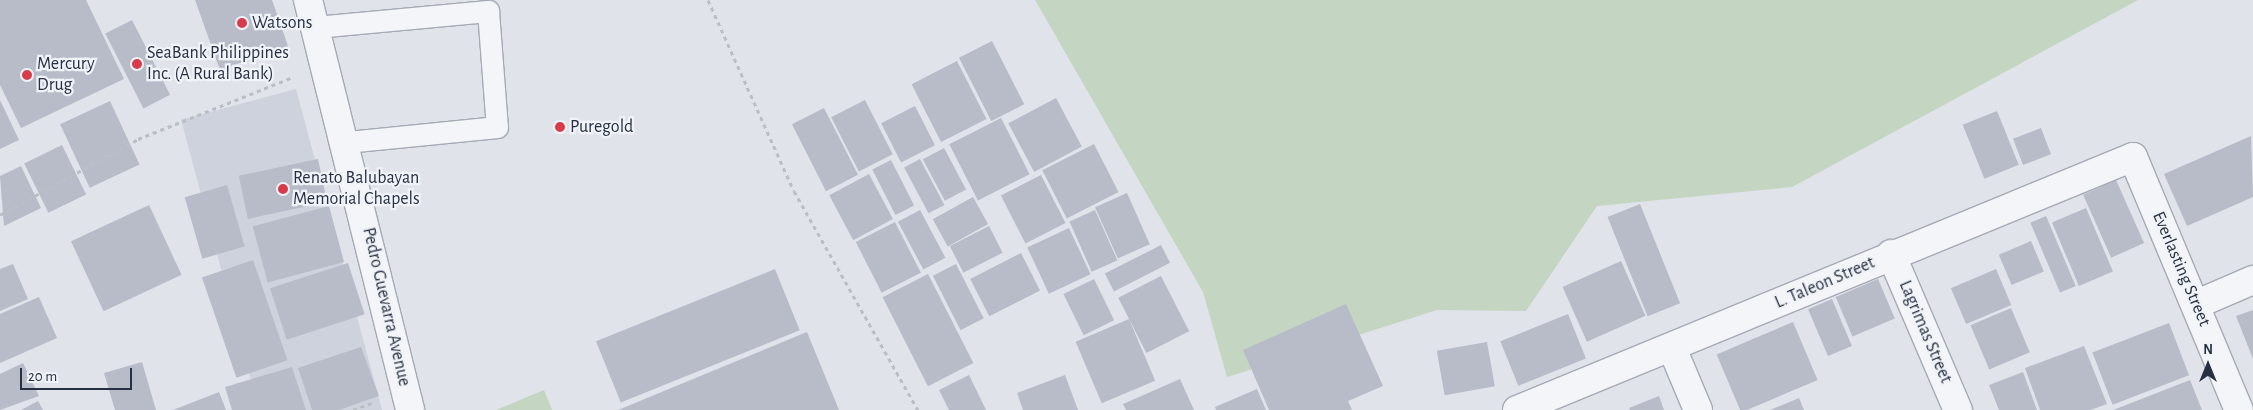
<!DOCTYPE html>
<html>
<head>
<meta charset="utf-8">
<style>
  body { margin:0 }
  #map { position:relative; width:2253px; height:410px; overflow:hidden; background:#e0e3ea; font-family:"Alegreya Sans",sans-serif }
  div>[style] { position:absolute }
  .built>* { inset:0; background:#ced2dc; transform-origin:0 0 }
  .green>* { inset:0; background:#c4d5c1 }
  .building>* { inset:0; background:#b7bcc8; transform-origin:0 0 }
  .path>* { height:3px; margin-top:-1.5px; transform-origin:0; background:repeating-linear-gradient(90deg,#babec5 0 4px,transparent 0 8px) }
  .roads { filter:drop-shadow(1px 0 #a5aab5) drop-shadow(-1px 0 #a5aab5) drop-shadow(0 1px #a5aab5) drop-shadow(0 -1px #a5aab5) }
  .service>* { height:21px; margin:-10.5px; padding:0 10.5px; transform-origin:10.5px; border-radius:10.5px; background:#f3f5f8 }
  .minor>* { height:28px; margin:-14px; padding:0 14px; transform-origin:14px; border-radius:14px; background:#f3f5f8 }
  .tertiary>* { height:28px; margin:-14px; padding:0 14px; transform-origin:14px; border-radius:14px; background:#f3f5f8 }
  .dots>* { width:14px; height:14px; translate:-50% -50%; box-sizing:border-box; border:2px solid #f0f3f7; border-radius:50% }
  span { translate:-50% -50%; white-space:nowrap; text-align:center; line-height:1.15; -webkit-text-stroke:4.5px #f0f3f7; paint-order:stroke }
  .poi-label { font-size:18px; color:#273043 }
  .left { translate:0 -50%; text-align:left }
  .street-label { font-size:18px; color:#273043 }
  .north { position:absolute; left:2183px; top:340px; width:50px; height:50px; -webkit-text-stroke:4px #f0f3f7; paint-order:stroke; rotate:0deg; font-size:14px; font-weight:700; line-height:20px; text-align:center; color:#273043 }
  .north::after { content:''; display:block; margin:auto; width:18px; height:22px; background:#273043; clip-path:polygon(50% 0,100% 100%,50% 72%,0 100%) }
  .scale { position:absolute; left:20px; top:368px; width:112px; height:22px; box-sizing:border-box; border:2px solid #273043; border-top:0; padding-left:6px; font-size:15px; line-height:18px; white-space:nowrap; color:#273043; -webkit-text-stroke:4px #f0f3f7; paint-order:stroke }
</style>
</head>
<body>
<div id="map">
  <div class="built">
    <div style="left:296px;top:89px;width:333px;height:119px;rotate:75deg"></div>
  </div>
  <div class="green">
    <div style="clip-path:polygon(1035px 0,2138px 0,1792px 187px,1597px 206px,1526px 311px,1437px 310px,1227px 377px,1203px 292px)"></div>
    <div style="clip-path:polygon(544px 390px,552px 410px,496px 410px)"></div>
  </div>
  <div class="building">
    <div style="clip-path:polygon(0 0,86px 0,124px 79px,21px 128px,0 85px)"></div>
    <div style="clip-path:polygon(195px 0,272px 0,288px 46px,220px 70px)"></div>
    <div style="left:132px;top:20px;width:84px;height:30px;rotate:63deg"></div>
    <div style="left:992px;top:41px;width:71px;height:37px;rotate:63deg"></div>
    <div style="left:957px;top:61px;width:65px;height:51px;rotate:63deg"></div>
    <div style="left:1056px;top:98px;width:55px;height:54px;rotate:62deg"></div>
    <div style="clip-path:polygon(0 100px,19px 140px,0 149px)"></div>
    <div style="left:865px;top:100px;width:61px;height:38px;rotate:63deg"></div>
    <div style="left:110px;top:101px;width:70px;height:55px;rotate:65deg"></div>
    <div style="left:915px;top:106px;width:44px;height:38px;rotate:63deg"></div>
    <div style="left:824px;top:108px;width:75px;height:36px;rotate:63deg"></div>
    <div style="left:1997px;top:111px;width:58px;height:37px;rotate:68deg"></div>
    <div style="left:1001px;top:118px;width:63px;height:58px;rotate:63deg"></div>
    <div style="left:2041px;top:128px;width:28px;height:30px;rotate:69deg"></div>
    <div style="clip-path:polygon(2251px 136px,2253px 197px,2187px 226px,2164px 174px)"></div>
    <div style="left:1094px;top:144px;width:54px;height:58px;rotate:63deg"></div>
    <div style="left:62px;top:145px;width:55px;height:42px;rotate:64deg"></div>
    <div style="left:944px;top:148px;width:47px;height:24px;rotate:62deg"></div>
    <div style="left:318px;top:159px;width:44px;height:81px;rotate:78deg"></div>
    <div style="left:920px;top:159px;width:52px;height:18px;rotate:62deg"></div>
    <div style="left:891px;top:160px;width:51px;height:21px;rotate:63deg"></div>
    <div style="clip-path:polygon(21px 166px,41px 208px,4px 226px,0 176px)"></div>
    <div style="left:869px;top:174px;width:51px;height:45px;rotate:62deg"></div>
    <div style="left:1041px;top:175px;width:54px;height:45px;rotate:63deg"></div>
    <div style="left:2116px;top:180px;width:69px;height:36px;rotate:66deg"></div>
    <div style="left:227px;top:185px;width:64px;height:44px;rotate:74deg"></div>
    <div style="left:1127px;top:193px;width:56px;height:35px;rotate:66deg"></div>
    <div style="left:973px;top:197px;width:31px;height:46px;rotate:61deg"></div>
    <div style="left:1640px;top:204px;width:107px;height:35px;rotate:68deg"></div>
    <div style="left:149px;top:205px;width:77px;height:86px;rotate:65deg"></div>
    <div style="left:329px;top:206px;width:58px;height:79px;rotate:75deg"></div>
    <div style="left:2086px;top:208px;width:69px;height:37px;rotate:67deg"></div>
    <div style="left:920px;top:210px;width:54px;height:25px;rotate:62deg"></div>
    <div style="left:1095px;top:210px;width:55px;height:28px;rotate:66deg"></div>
    <div style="left:2046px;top:216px;width:76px;height:17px;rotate:67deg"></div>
    <div style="left:895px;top:222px;width:57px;height:44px;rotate:63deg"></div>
    <div style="left:989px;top:226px;width:30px;height:44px;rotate:63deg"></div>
    <div style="left:1069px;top:228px;width:51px;height:46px;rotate:65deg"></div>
    <div style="left:2031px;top:241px;width:33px;height:35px;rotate:67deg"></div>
    <div style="left:1161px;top:245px;width:20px;height:63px;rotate:63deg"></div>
    <div style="left:1021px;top:253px;width:42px;height:57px;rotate:63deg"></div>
    <div style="left:253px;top:260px;width:106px;height:54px;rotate:71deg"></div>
    <div style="left:1621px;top:261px;width:60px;height:64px;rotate:66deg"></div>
    <div style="left:348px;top:263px;width:54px;height:82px;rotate:72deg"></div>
    <div style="clip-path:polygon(13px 264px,28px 299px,0 311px,0 269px)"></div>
    <div style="left:956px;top:264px;width:61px;height:26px;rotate:63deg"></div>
    <div style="left:775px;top:269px;width:66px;height:193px;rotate:68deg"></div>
    <div style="left:1996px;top:269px;width:39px;height:49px;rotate:67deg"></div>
    <div style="left:928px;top:274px;width:100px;height:51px;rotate:63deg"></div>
    <div style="left:1161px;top:276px;width:62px;height:48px;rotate:63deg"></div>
    <div style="left:1094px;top:279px;width:46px;height:34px;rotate:64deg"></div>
    <div style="left:1878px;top:279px;width:43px;height:46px;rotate:67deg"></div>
    <div style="clip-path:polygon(39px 297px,57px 338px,0 363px,0 314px)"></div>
    <div style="left:1832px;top:299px;width:51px;height:26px;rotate:67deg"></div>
    <div style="clip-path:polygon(1346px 304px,1383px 386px,1348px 401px,1352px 410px,1269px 410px,1243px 350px)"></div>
    <div style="left:2011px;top:308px;width:48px;height:44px;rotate:67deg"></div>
    <div style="clip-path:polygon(2253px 310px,2253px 359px,2236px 316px)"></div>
    <div style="left:1568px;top:314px;width:48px;height:73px;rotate:68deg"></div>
    <div style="left:1129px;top:319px;width:67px;height:58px;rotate:67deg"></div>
    <div style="left:1793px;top:322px;width:63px;height:83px;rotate:67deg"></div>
    <div style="left:2169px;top:323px;width:56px;height:82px;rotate:69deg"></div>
    <div style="clip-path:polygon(807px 332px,839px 410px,618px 410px)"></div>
    <div style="left:1487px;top:342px;width:45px;height:51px;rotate:80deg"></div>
    <div style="clip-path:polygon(2084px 346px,2107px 404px,2090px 410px,2040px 410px,2025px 368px)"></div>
    <div style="clip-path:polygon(361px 347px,379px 396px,339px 410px,312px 410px,298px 368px)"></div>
    <div style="clip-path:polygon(142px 362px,156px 410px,115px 410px,104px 373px)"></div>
    <div style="clip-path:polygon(23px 363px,39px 396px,0 410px,0 374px)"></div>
    <div style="clip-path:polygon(292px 367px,306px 410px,232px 410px,225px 387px)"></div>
    <div style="clip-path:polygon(2023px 372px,2037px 410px,1999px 410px,1989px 385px)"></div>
    <div style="clip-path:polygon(969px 375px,986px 410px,949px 410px,939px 390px)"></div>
    <div style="clip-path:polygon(1065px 375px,1078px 410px,1023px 410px,1017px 393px)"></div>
    <div style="clip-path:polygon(1180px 379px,1194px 410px,1126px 410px,1123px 404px)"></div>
    <div style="clip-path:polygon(2190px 380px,2202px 410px,2113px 410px)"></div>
    <div style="clip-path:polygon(1257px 389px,1266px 410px,1216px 410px,1215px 407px)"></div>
    <div style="clip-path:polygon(219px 392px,226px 410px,173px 410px)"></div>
    <div style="clip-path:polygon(1659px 396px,1664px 410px,1630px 410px,1629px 408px)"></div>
    <div style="clip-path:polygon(1799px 398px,1804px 410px,1770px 410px)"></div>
    <div style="clip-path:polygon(38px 401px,43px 410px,21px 410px)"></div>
  </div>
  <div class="path">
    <div style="left:708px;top:0;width:209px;rotate:65.8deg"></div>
    <div style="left:794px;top:191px;width:252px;rotate:60.5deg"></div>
    <div style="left:0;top:215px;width:158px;rotate:-28.8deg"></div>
    <div style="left:138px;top:139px;width:167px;rotate:-21.8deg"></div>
    <div style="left:353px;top:410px;width:22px;rotate:-21deg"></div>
  </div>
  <div class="roads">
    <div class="service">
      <div style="left:315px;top:27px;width:174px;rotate:-5.3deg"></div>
      <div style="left:488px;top:11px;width:116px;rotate:85.6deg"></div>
      <div style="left:497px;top:127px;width:152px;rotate:174.3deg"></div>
    </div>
    <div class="minor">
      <div style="left:1891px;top:254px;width:170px;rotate:66.8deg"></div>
      <div style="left:2197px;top:304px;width:61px;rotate:-23.2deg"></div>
      <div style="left:1672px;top:348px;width:67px;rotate:67.2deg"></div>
      <div style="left:1517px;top:410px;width:666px;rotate:-22.33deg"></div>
      <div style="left:2133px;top:157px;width:274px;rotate:67.3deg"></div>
    </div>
    <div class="tertiary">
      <div style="left:308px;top:0;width:422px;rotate:76deg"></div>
    </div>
  </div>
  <div class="dots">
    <div style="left:242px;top:23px;background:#d83c4a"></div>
    <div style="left:137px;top:64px;background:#d83c4a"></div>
    <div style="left:27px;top:75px;background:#d83c4a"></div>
    <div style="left:560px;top:127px;background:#d83c4a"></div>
    <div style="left:283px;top:189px;background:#d83c4a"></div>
  </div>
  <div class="poi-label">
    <span class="left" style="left:252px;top:23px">Watsons</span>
    <span class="left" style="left:147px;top:64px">SeaBank Philippines<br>Inc. (A Rural Bank)</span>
    <span class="left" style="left:37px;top:75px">Mercury<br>Drug</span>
    <span class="left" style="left:570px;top:127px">Puregold</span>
    <span class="left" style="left:293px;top:189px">Renato Balubayan<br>Memorial Chapels</span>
  </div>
  <div class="street-label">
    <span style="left:2181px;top:269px;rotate:67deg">Everlasting Street</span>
    <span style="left:1825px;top:283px;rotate:-23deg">L. Taleon Street</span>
    <span style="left:386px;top:307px;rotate:77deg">Pedro Guevarra Avenue</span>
    <span style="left:1925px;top:332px;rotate:67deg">Lagrimas Street</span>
  </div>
  <div class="north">N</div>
  <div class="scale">20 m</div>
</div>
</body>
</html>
